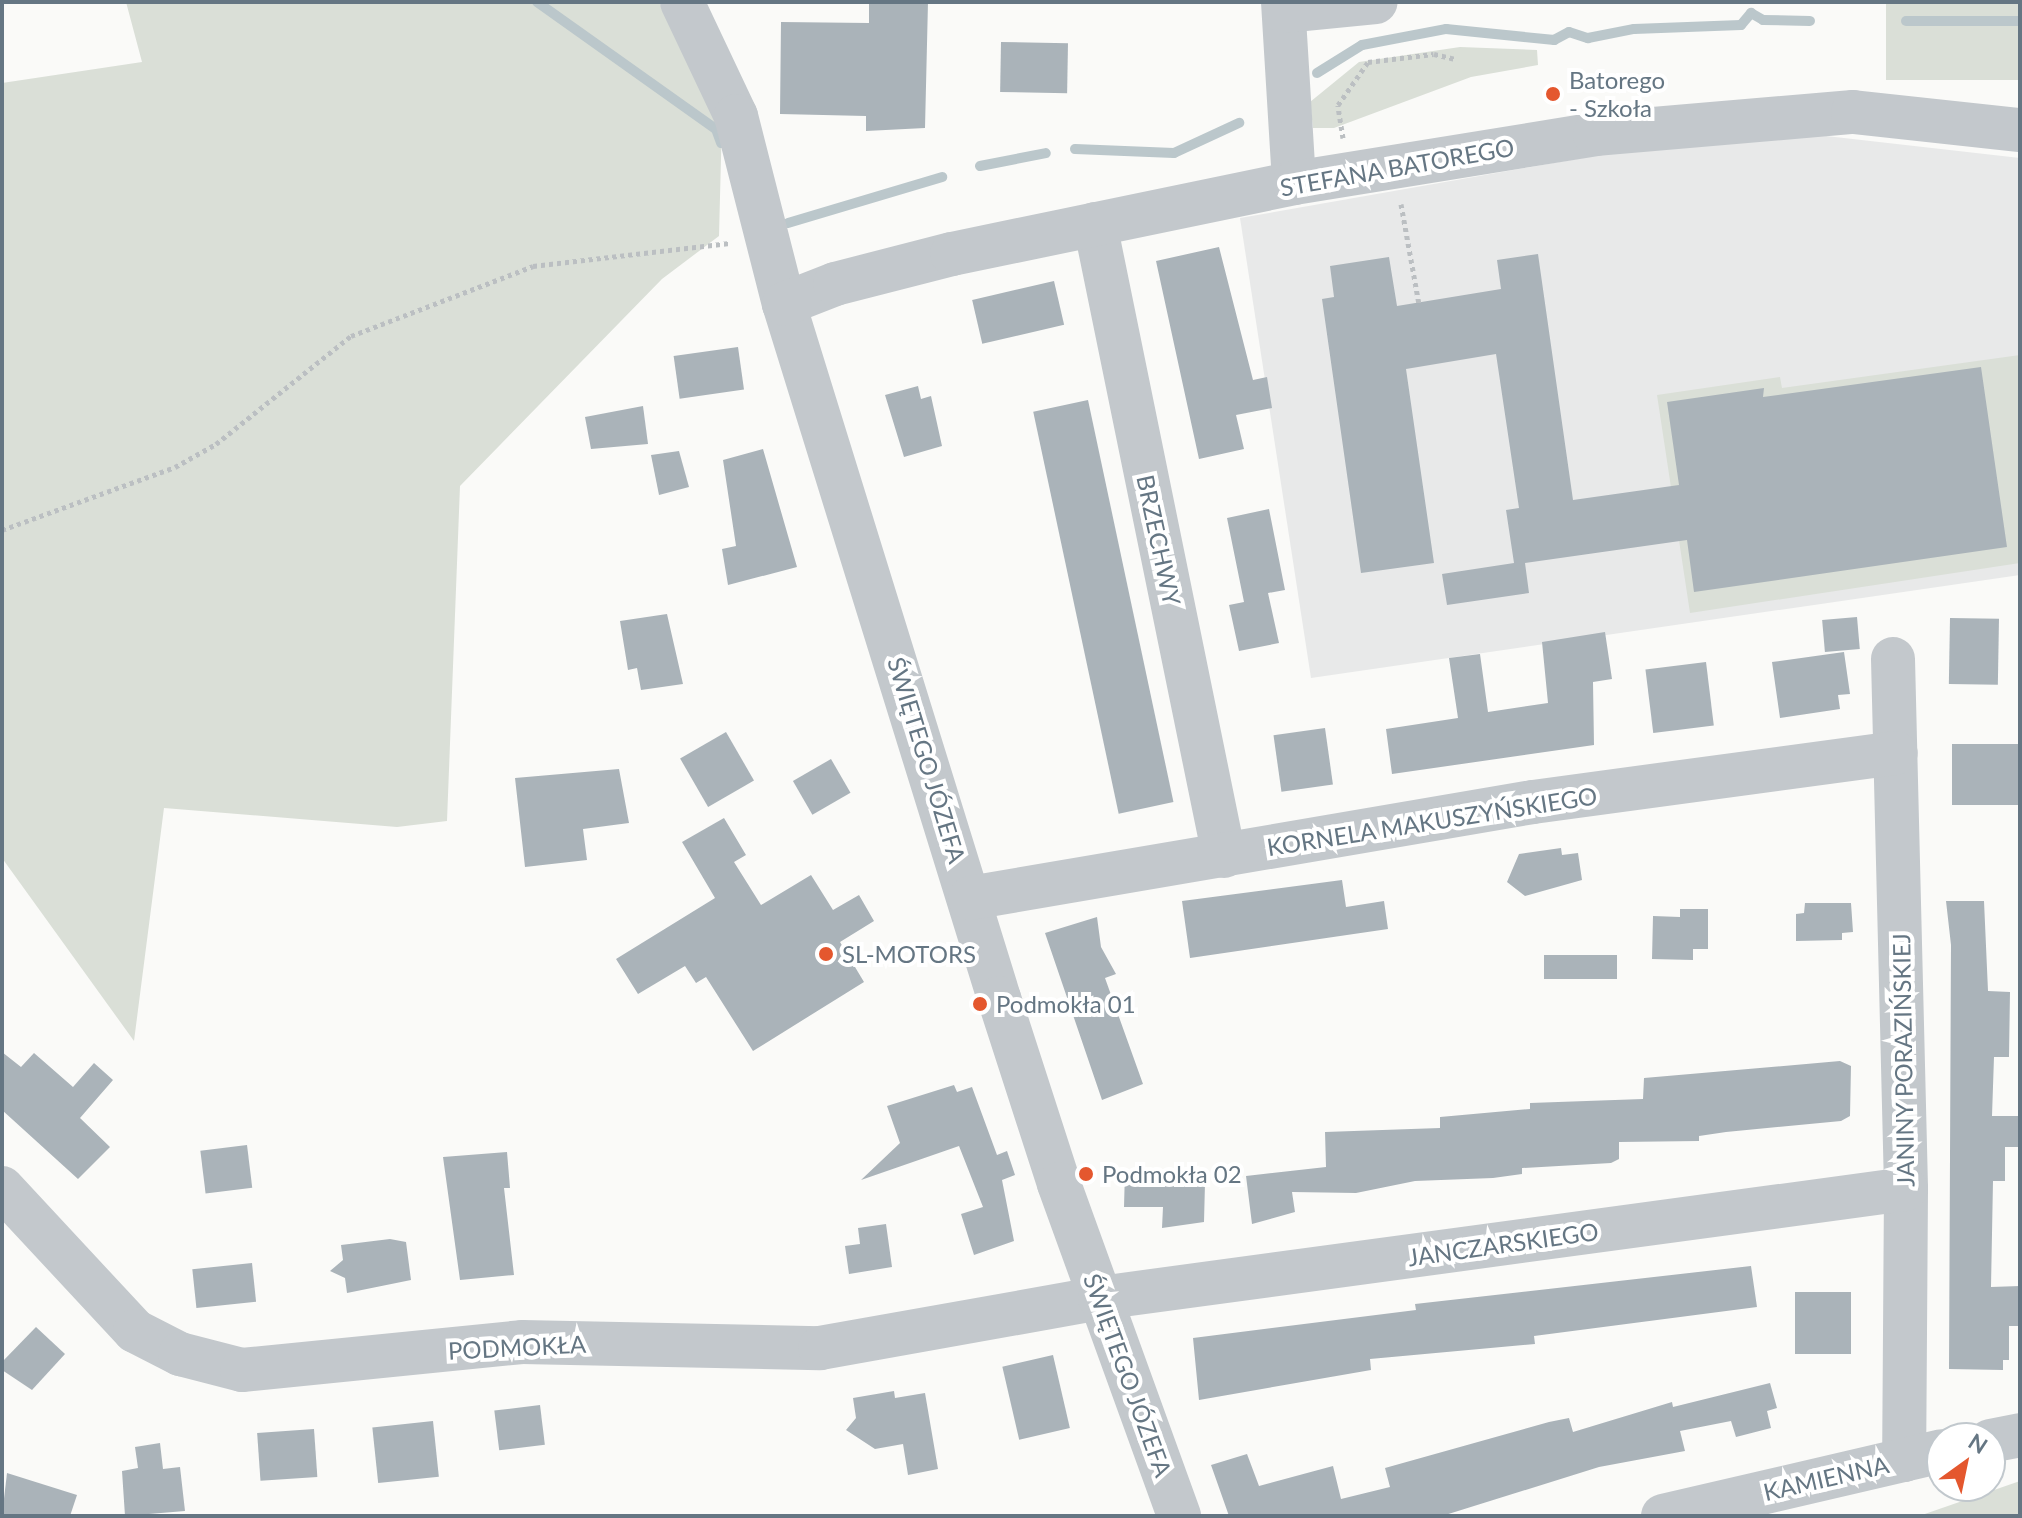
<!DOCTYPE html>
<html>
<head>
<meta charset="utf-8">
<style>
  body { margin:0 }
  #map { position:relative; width:2022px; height:1518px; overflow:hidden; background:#fafaf8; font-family:Lato,sans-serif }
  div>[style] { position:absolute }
  .built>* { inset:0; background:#e8e9e9 }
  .green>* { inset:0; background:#dadfd7; transform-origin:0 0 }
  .stream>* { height:10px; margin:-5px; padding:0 5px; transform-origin:5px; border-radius:5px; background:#bbc7cb }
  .building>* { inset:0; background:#aab3b9; transform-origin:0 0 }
  .path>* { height:5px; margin-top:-2.5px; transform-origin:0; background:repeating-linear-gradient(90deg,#bbbfc2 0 4px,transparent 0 8px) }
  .minor>* { height:44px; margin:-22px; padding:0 22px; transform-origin:22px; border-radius:22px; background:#c3c8cc }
  .dots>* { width:22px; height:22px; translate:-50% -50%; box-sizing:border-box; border:4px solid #fff; border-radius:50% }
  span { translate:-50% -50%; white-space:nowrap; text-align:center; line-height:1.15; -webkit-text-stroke:8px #fff; paint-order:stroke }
  .poi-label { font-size:24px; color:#657683 }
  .left { translate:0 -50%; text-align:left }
  .street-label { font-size:24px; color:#657683 }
  .frame { position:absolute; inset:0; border:4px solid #657683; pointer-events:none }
  .north { position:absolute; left:1926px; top:1422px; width:80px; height:80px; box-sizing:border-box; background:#fff; border:2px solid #c1c8cd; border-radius:50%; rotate:33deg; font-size:22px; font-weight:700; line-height:32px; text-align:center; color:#657683 }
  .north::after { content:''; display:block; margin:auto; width:28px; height:36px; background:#e4572e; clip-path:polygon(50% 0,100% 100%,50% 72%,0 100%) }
</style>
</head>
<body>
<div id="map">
  <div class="built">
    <div style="clip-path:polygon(1791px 132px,2020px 158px,2020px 575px,1311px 678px,1240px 218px,1599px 155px)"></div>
  </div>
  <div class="green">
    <div style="clip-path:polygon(126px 2px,659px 2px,722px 119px,719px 236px,662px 279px,460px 486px,447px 821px,397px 827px,164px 808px,134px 1041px,2px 858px,2px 83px,142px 62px)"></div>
    <div style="left:1886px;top:2px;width:134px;height:78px"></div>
    <div style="clip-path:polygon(1460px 47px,1537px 50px,1538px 65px,1471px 77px,1334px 128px,1313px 128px,1310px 102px,1359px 62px)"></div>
    <div style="clip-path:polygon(2020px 355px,2020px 563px,1690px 613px,1657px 395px,1780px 377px,1782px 388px)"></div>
    <div style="clip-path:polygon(2020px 1481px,2020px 1516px,1919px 1516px)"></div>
  </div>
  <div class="stream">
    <div style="left:537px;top:2px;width:219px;rotate:35.4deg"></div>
    <div style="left:716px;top:129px;width:15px;rotate:70deg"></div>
    <div style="left:1906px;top:21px;width:114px"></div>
    <div style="left:1317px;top:73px;width:53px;rotate:-31.9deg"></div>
    <div style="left:1362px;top:45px;width:86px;rotate:-10.8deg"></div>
    <div style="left:1446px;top:29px;width:109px;rotate:5.8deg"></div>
    <div style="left:1554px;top:40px;width:17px;rotate:-28deg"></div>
    <div style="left:1569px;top:32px;width:20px;rotate:18deg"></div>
    <div style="left:1588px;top:38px;width:47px;rotate:-11.1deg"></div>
    <div style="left:1634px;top:29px;width:107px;rotate:-2.1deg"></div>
    <div style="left:1741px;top:25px;width:16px;rotate:-50deg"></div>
    <div style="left:1751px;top:13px;width:14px;rotate:30deg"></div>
    <div style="left:1763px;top:20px;width:47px;rotate:1.2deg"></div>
    <div style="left:1075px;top:149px;width:99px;rotate:2.3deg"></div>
    <div style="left:1174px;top:153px;width:72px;rotate:-24.8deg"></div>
    <div style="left:980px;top:166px;width:67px;rotate:-11.1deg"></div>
    <div style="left:788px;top:223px;width:161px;rotate:-16.6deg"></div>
  </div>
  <div class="building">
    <div style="clip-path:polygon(869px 2px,928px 2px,925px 128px,866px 131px,866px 116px,780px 114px,781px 22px,869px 23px)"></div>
    <div style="left:1001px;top:42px;width:67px;height:50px;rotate:1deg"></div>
    <div style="clip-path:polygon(1219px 247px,1253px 380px,1267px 377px,1272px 408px,1236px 415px,1244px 449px,1199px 459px,1156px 261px)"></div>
    <div style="clip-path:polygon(1538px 254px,1573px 500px,1679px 485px,1667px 402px,1764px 388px,1763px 397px,1981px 367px,2007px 547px,1694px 592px,1687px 540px,1525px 563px,1529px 593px,1447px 605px,1442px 574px,1514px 563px,1506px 510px,1519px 508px,1496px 354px,1406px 369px,1434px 563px,1361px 573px,1322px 299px,1334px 297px,1330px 266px,1389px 257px,1397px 306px,1501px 289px,1497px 260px)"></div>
    <div style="left:1054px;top:281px;width:45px;height:84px;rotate:77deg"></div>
    <div style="left:738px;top:347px;width:43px;height:65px;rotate:82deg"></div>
    <div style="clip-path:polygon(918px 386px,921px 399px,931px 396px,942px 446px,904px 457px,885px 395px)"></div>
    <div style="left:1088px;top:400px;width:411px;height:56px;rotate:78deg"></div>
    <div style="clip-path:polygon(643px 406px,648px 444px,591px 449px,585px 417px)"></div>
    <div style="clip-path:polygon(763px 449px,797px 567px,728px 585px,722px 549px,736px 546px,723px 460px)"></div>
    <div style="clip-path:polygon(679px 451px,689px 487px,659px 495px,651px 455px)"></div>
    <div style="clip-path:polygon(1269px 509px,1285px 590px,1268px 593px,1279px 643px,1239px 651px,1229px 605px,1244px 602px,1227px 518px)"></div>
    <div style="clip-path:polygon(667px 614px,683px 684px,641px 690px,637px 668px,628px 670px,620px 621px)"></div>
    <div style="left:1857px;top:617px;width:32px;height:35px;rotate:85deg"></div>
    <div style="left:1950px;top:618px;width:49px;height:66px;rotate:1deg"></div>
    <div style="clip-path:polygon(1605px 632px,1612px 679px,1593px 682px,1594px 745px,1392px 774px,1386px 729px,1458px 718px,1449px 658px,1480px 654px,1488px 712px,1548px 703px,1542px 642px)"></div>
    <div style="clip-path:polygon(1844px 652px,1850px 694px,1838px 695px,1840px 709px,1780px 718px,1772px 662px)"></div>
    <div style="left:1706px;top:662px;width:64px;height:61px;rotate:83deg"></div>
    <div style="left:1325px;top:728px;width:57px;height:52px;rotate:82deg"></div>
    <div style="left:726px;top:732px;width:56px;height:53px;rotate:60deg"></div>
    <div style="left:2020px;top:744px;width:61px;height:68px;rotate:90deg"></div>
    <div style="left:831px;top:759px;width:39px;height:44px;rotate:60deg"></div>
    <div style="clip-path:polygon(619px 769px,629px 823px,583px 829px,587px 860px,525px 867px,515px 778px)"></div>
    <div style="clip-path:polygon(724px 818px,746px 855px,734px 862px,761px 905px,811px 875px,833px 910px,859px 895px,874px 921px,840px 942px,864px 982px,753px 1051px,706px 977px,696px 983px,685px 966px,638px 994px,616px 959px,715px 898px,682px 842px)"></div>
    <div style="clip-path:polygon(1561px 848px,1562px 855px,1578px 853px,1582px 880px,1525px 896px,1507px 882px,1519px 854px)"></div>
    <div style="clip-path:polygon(1342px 880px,1346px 907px,1384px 901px,1388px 929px,1190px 958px,1182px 901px)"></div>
    <div style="clip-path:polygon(1946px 901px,1984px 901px,1988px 991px,2010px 992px,2009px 1057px,1994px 1057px,1992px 1116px,2020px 1116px,2020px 1147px,2005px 1147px,2005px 1181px,1993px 1181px,1991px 1287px,2020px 1286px,2020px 1326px,2009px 1326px,2009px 1360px,2003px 1360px,2003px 1370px,1949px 1369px,1951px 945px)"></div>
    <div style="clip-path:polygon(1805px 903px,1851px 903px,1853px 932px,1842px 933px,1842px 940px,1796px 941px,1796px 914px,1804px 913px)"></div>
    <div style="clip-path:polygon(1680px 909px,1708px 909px,1708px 949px,1693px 949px,1693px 960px,1652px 959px,1653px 916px,1680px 917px)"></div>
    <div style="clip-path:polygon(1097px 917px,1101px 947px,1116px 974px,1105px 978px,1143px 1084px,1102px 1100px,1045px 933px)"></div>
    <div style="left:1544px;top:955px;width:73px;height:24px"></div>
    <div style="clip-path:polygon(2px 1052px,21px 1067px,34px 1053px,73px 1087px,94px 1063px,113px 1080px,80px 1118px,110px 1147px,78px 1179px,2px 1110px)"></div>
    <div style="clip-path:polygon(1840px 1061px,1851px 1066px,1850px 1116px,1841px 1121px,1726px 1132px,1699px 1136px,1699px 1141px,1619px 1142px,1619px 1159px,1611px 1163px,1522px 1168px,1522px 1174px,1493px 1178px,1415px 1181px,1356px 1193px,1292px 1192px,1295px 1212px,1252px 1224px,1246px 1176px,1326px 1167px,1325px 1132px,1440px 1128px,1440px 1117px,1530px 1109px,1530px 1103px,1643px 1099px,1644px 1078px)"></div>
    <div style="clip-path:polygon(954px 1085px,957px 1092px,972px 1087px,997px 1155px,1007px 1151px,1015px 1175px,1002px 1180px,1014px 1241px,974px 1255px,961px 1214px,983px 1207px,959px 1146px,861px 1180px,900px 1143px,887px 1106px)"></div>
    <div style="left:247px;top:1145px;width:43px;height:47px;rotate:83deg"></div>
    <div style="clip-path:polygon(507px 1152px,510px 1188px,504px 1188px,514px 1275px,460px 1280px,443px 1157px)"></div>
    <div style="clip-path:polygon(1125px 1170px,1170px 1171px,1170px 1182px,1205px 1183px,1204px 1222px,1162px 1228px,1163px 1207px,1124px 1207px)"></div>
    <div style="clip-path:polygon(886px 1224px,892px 1267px,849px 1274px,845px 1246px,860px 1244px,858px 1228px)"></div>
    <div style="clip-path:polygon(390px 1239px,406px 1242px,411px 1280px,347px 1293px,345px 1278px,330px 1271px,343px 1260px,341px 1245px)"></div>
    <div style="left:252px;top:1263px;width:39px;height:60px;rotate:84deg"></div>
    <div style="clip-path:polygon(1751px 1266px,1757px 1307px,1534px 1336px,1535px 1344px,1370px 1359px,1371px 1370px,1199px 1400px,1193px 1338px,1416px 1310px,1415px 1304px)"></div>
    <div style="left:1795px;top:1292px;width:56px;height:62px"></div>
    <div style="clip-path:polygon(36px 1327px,65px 1354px,32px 1390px,2px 1370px,2px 1362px)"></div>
    <div style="left:1053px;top:1355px;width:75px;height:52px;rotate:77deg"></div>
    <div style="clip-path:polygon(1770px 1383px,1777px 1408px,1767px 1411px,1771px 1428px,1736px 1437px,1731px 1421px,1680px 1431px,1685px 1451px,1599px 1467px,1442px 1516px,1229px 1516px,1211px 1465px,1247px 1454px,1259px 1486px,1333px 1466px,1341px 1499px,1390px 1487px,1385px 1468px,1549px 1422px,1569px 1418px,1573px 1432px,1672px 1402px,1673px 1407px)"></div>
    <div style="clip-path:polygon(894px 1391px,895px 1398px,925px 1393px,938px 1469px,908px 1475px,903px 1444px,875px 1449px,846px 1430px,856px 1418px,853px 1398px)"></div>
    <div style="left:540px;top:1405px;width:40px;height:46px;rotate:83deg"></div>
    <div style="left:433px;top:1421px;width:56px;height:61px;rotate:84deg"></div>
    <div style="left:314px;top:1429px;width:48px;height:57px;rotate:86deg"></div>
    <div style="clip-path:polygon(160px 1443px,163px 1469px,180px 1467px,185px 1511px,125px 1516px,122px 1471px,138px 1468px,135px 1447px)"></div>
    <div style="clip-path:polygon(7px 1473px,77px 1495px,70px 1516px,2px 1516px)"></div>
  </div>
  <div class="path">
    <div style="left:1343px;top:138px;width:33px;rotate:-99deg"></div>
    <div style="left:1338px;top:105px;width:52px;rotate:-55.1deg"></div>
    <div style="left:1368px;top:62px;width:66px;rotate:-6.9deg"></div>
    <div style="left:1434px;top:54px;width:22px;rotate:13deg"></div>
    <div style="left:1401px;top:204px;width:102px;rotate:79.8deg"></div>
    <div style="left:2px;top:530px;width:184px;rotate:-20deg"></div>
    <div style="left:175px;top:467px;width:47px;rotate:-29.3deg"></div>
    <div style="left:216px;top:444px;width:173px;rotate:-38.7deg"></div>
    <div style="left:351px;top:336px;width:195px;rotate:-21deg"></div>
    <div style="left:533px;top:266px;width:198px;rotate:-6.7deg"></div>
  </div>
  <div class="minor">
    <div style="left:682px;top:2px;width:126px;rotate:64.7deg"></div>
    <div style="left:736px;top:116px;width:194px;rotate:75.7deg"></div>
    <div style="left:784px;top:304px;width:727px;rotate:72.79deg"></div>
    <div style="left:999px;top:998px;width:195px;rotate:72.1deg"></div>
    <div style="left:1059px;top:1184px;width:353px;rotate:70.1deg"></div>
    <div style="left:1283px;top:2px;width:181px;rotate:86.5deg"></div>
    <div style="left:1284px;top:11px;width:92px;rotate:-5.6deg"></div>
    <div style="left:1095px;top:224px;width:645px;rotate:78.46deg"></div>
    <div style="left:784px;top:304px;width:55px;rotate:-21.4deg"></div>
    <div style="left:835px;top:284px;width:121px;rotate:-14.4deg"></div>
    <div style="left:952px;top:254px;width:349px;rotate:-11.7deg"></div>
    <div style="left:1294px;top:183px;width:305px;rotate:-9.2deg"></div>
    <div style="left:1595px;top:134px;width:259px;rotate:-4.9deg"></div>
    <div style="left:1853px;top:112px;width:168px;rotate:6.2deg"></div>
    <div style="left:1893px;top:659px;width:530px;rotate:88.59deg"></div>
    <div style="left:1906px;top:1189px;width:271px;rotate:90.4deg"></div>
    <div style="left:970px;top:898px;width:571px;rotate:-9.68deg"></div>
    <div style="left:1533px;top:802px;width:366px;rotate:-7.7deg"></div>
    <div style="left:2px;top:1188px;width:195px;rotate:47.1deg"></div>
    <div style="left:135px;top:1331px;width:51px;rotate:27.1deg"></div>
    <div style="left:180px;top:1354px;width:64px;rotate:14.5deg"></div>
    <div style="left:242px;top:1370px;width:281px;rotate:-5.7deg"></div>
    <div style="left:522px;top:1342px;width:298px;rotate:1.2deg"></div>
    <div style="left:820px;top:1348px;width:284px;rotate:-10.1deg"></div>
    <div style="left:1100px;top:1298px;width:813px;rotate:-7.7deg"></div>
    <div style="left:1990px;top:1441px;width:31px;rotate:-11deg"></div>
    <div style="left:1663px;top:1516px;width:286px;rotate:-13.1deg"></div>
  </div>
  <div class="dots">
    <div style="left:1553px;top:94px;background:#e4572e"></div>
    <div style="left:826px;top:954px;background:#e4572e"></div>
    <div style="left:980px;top:1004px;background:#e4572e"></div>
    <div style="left:1086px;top:1174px;background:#e4572e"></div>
  </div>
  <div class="poi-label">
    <span class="left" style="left:1569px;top:94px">Batorego<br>- Szkoła</span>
    <span class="left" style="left:842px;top:954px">SL-MOTORS</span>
    <span class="left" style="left:996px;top:1004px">Podmokła 01</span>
    <span class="left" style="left:1102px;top:1174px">Podmokła 02</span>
  </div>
  <div class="street-label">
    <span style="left:1397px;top:167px;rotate:-10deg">STEFANA BATOREGO</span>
    <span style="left:1159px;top:540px;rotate:78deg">BRZECHWY</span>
    <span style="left:927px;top:760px;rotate:73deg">ŚWIĘTEGO JÓZEFA</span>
    <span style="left:1432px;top:821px;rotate:-9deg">KORNELA MAKUSZYŃSKIEGO</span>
    <span style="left:1903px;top:1060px;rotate:-91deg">JANINY PORAZIŃSKIEJ</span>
    <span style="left:1503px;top:1244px;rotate:-8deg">JANCZARSKIEGO</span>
    <span style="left:517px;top:1347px;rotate:-3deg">PODMOKŁA</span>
    <span style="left:1128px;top:1375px;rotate:70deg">ŚWIĘTEGO JÓZEFA</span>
    <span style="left:1826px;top:1478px;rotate:-13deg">KAMIENNA</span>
  </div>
  <div class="frame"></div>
  <div class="north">N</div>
</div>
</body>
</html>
